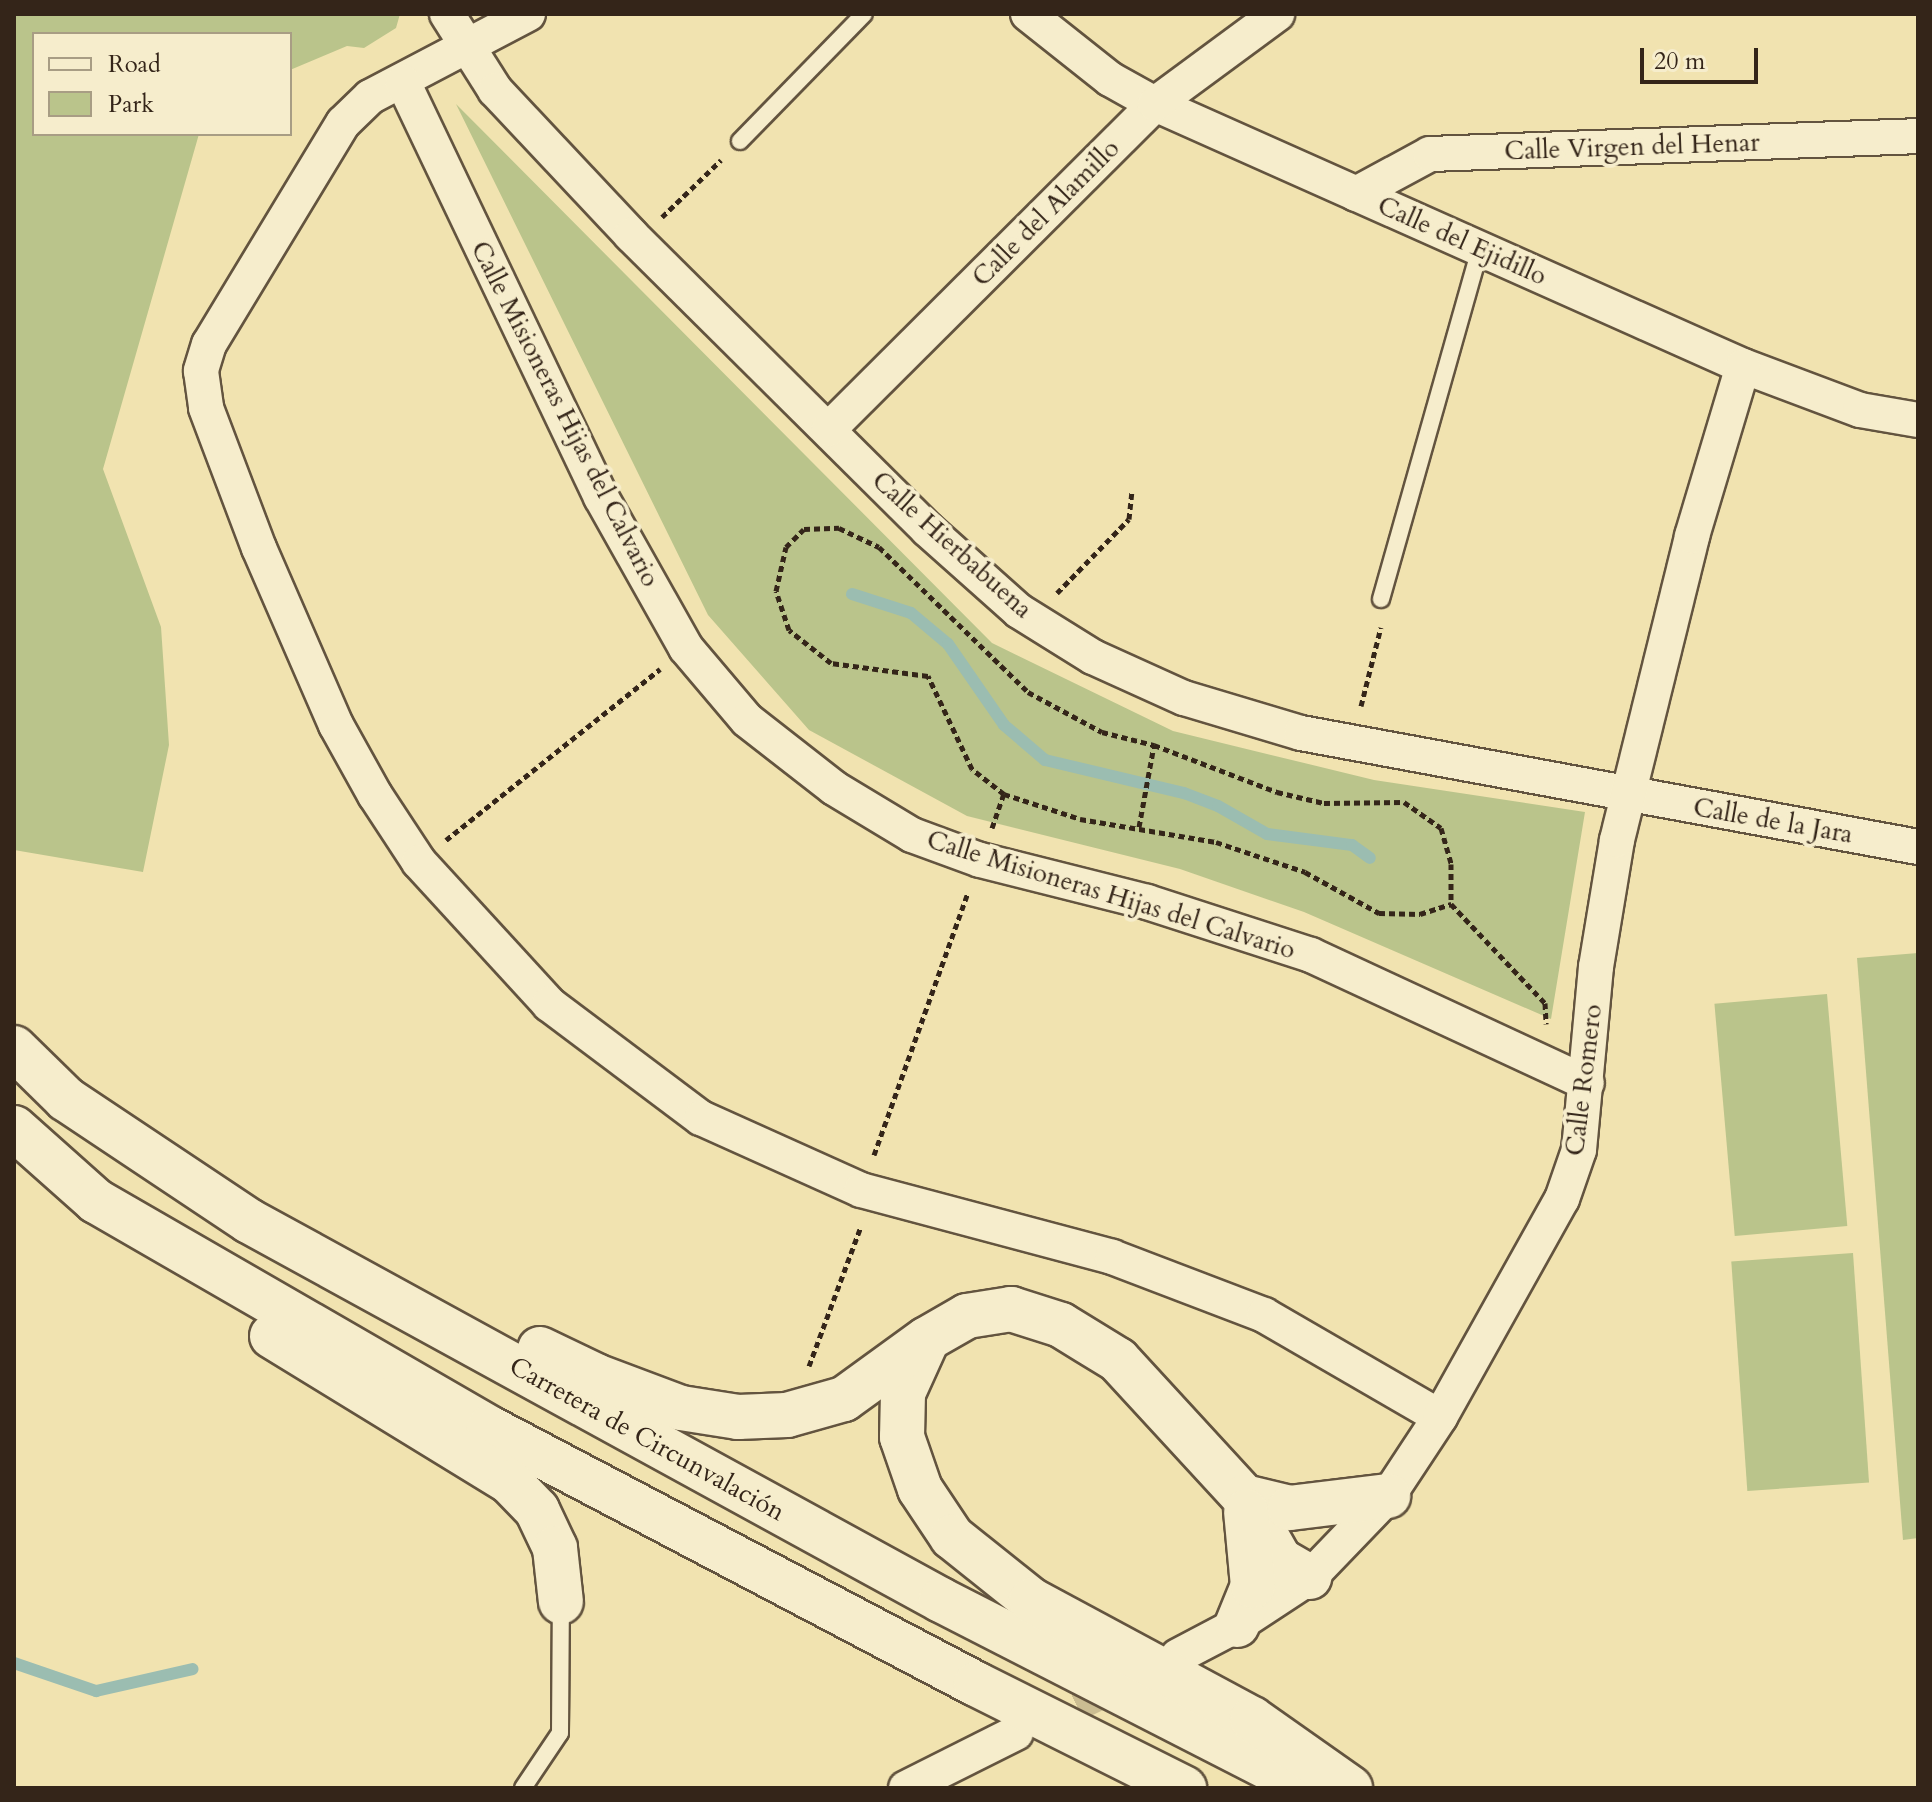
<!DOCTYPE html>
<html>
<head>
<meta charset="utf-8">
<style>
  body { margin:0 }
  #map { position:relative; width:1932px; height:1802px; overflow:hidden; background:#f1e3b0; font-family:Cardo,serif }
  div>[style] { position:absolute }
  .green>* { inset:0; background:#bac48b; transform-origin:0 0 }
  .stream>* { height:12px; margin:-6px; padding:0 6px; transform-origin:6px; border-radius:6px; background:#9bbdb1 }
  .street-tunnel>* { height:34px; margin-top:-17px; transform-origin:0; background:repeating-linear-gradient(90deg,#cbbd92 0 34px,transparent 0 51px) }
  .path>* { height:5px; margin-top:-2.5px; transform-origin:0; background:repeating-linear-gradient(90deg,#342519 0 6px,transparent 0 10px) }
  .roads { filter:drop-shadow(2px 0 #63543f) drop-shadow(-2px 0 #63543f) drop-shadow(0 2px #63543f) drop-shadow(0 -2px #63543f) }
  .lane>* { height:16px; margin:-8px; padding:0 8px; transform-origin:8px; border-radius:8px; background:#f6edcc }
  .street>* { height:34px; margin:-17px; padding:0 17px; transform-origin:17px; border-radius:17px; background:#f6edcc }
  .secondary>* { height:44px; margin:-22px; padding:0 22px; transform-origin:22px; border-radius:22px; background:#f6edcc }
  span { translate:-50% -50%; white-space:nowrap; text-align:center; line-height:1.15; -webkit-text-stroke:8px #f6edcc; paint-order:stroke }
  .street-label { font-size:26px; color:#342519 }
  .frame { position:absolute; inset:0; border:16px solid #342519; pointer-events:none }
  .legend { position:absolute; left:32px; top:32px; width:260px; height:104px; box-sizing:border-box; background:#f6edcc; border:2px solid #a89d84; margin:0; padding:10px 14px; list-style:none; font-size:24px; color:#342519 }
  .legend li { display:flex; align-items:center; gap:16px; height:40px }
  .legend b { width:40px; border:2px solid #a89d84 }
  .scale { position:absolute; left:1640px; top:48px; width:118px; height:36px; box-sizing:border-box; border:4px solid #342519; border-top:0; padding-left:10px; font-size:24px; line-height:28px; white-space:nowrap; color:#342519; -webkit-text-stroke:6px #f6edcc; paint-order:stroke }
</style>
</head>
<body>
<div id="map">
  <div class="green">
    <div style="clip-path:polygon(14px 14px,400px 14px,396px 28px,364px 48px,347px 46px,290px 70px,290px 34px,34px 34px,34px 134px,199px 134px,103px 469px,161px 627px,169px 745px,143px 872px,14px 850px)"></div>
    <div style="clip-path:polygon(456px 104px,992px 643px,1173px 731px,1374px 780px,1585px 812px,1551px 1019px,1304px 912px,1180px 869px,967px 816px,809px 730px,708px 615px)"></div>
    <div style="clip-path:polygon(1918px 953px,1918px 1538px,1903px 1540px,1857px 958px)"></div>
    <div style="left:1827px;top:994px;width:233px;height:113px;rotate:85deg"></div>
    <div style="left:1853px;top:1253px;width:230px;height:122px;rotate:86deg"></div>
  </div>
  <div class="stream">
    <div style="left:852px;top:594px;width:62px;rotate:17.9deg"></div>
    <div style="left:911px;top:613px;width:48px;rotate:40deg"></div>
    <div style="left:948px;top:644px;width:98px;rotate:55.3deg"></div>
    <div style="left:1004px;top:725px;width:54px;rotate:40.5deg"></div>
    <div style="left:1045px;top:760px;width:143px;rotate:13.4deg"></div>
    <div style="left:1184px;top:793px;width:36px;rotate:21deg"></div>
    <div style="left:1218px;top:806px;width:56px;rotate:29.7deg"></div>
    <div style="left:1267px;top:834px;width:86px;rotate:7.4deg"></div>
    <div style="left:1352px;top:845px;width:22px;rotate:36deg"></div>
    <div style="left:14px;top:1663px;width:87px;rotate:18.9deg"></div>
    <div style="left:96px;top:1691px;width:99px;rotate:-12.8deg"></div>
  </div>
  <div class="street-tunnel">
    <div style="left:1030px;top:1726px;width:107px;rotate:-25.4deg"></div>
  </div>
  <div class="path">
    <div style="left:662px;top:217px;width:82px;rotate:-44deg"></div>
    <div style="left:1057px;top:593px;width:103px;rotate:-45.8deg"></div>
    <div style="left:1129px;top:519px;width:27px;rotate:-84deg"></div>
    <div style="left:1361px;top:706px;width:81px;rotate:-75.8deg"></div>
    <div style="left:1004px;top:794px;width:41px;rotate:-142deg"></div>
    <div style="left:972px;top:769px;width:103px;rotate:-115.3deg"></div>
    <div style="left:928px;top:676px;width:98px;rotate:-172.4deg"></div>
    <div style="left:831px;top:663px;width:53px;rotate:-141.8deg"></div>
    <div style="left:789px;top:630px;width:41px;rotate:-108.4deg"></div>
    <div style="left:776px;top:591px;width:45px;rotate:-77.2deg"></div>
    <div style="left:786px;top:547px;width:25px;rotate:-45deg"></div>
    <div style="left:804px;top:529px;width:35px;rotate:-2deg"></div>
    <div style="left:839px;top:528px;width:44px;rotate:25.4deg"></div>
    <div style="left:879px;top:547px;width:208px;rotate:44.2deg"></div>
    <div style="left:1028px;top:692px;width:84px;rotate:28.4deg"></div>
    <div style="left:1102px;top:732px;width:54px;rotate:14deg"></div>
    <div style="left:1154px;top:745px;width:132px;rotate:20.9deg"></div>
    <div style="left:1277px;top:792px;width:48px;rotate:13.2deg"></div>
    <div style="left:1324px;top:803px;width:80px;rotate:-0.7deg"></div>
    <div style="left:1404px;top:802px;width:45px;rotate:35.1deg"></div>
    <div style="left:1441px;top:828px;width:37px;rotate:74deg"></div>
    <div style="left:1451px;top:864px;width:40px;rotate:90deg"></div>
    <div style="left:1139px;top:827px;width:83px;rotate:-79.6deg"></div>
    <div style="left:992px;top:828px;width:36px;rotate:-71deg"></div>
    <div style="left:1004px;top:794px;width:80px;rotate:18.2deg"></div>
    <div style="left:1080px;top:819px;width:138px;rotate:9.6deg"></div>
    <div style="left:1216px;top:842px;width:94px;rotate:18.6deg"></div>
    <div style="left:1305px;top:872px;width:85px;rotate:29deg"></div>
    <div style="left:1379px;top:913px;width:41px;rotate:1.4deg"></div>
    <div style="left:1420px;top:914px;width:33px;rotate:-18deg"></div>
    <div style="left:1451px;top:904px;width:137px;rotate:46.5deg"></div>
    <div style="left:1545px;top:1003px;width:21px;rotate:87deg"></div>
    <div style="left:446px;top:840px;width:274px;rotate:-38.6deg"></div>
    <div style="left:874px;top:1155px;width:278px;rotate:-70.3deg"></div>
    <div style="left:809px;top:1366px;width:149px;rotate:-69.6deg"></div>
  </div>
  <div class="roads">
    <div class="lane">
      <div style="left:740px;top:141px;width:177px;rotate:-45.7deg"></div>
      <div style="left:1381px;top:599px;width:363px;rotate:-74.2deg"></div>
      <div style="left:523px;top:1788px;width:66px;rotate:-56.1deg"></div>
      <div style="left:560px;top:1733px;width:130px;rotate:-89.6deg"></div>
    </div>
    <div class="street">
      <div style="left:447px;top:14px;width:90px;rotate:57.7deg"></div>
      <div style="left:495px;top:90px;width:199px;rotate:46.8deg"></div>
      <div style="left:631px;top:235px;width:417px;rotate:44.8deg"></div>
      <div style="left:927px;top:529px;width:123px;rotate:41.7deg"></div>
      <div style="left:1019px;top:611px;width:87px;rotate:31.9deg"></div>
      <div style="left:1093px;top:657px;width:100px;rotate:24.3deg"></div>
      <div style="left:1184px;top:698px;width:122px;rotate:16.7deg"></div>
      <div style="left:1301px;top:733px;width:627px;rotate:10.47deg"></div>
      <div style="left:528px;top:14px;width:178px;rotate:152.3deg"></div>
      <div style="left:370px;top:97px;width:37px;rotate:136deg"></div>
      <div style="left:343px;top:123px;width:258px;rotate:121.2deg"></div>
      <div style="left:209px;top:344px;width:28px;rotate:107deg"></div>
      <div style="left:201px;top:371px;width:37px;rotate:82deg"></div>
      <div style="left:206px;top:408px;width:150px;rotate:69.3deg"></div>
      <div style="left:259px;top:548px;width:193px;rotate:66.5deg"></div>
      <div style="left:336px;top:725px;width:80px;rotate:60.9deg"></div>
      <div style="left:375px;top:795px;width:80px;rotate:56.7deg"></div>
      <div style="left:419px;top:862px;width:193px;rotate:47.5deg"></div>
      <div style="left:549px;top:1004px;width:190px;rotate:36.9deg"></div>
      <div style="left:701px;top:1118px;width:175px;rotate:24.2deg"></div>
      <div style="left:861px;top:1190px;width:260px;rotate:14.9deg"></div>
      <div style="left:1112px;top:1257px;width:163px;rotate:20.9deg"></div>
      <div style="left:1264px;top:1315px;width:203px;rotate:30.1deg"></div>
      <div style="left:1028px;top:14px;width:105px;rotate:38.4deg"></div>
      <div style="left:1110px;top:79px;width:51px;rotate:29.1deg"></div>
      <div style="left:1155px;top:104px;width:644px;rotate:24.02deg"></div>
      <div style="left:1743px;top:366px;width:125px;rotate:20.6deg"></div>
      <div style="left:1860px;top:410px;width:59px;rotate:9.8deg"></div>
      <div style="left:403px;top:82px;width:460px;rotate:64.5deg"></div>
      <div style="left:601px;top:497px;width:173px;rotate:60.6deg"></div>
      <div style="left:686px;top:648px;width:94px;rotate:49.7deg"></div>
      <div style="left:747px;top:720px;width:110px;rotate:38deg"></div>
      <div style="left:834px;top:788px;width:91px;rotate:31.1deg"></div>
      <div style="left:912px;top:835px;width:72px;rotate:20.2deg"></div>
      <div style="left:980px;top:860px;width:172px;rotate:14.1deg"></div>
      <div style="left:1147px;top:902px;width:172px;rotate:17.9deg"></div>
      <div style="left:1311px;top:955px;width:304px;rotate:24.9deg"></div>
      <div style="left:1356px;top:194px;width:84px;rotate:-28.4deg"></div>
      <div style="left:1430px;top:154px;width:488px;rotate:-2.1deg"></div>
      <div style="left:829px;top:429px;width:460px;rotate:-44.9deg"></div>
      <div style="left:1155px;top:104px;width:152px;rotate:-36.4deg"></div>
      <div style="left:1178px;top:1656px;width:67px;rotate:-27.7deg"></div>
      <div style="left:1237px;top:1625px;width:87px;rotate:-33.3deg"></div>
      <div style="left:1310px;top:1577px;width:112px;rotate:-46.1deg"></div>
      <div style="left:1388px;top:1496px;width:95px;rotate:-56.6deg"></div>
      <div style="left:1440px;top:1417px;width:250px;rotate:-60.8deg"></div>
      <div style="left:1562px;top:1199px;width:52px;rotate:-70.9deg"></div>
      <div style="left:1579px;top:1150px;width:184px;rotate:-84.7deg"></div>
      <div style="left:1596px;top:967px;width:129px;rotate:-80.6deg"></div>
      <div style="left:1617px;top:840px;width:313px;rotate:-76.1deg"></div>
      <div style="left:1692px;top:536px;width:177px;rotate:-73.3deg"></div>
      <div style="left:906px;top:1788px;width:123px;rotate:-26.6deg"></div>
    </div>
    <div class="secondary">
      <div style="left:14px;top:1048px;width:73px;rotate:44.4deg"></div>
      <div style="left:66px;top:1099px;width:220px;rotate:33.7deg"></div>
      <div style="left:249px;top:1221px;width:789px;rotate:28.71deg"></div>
      <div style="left:941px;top:1600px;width:412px;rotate:27.1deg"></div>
      <div style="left:14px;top:1128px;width:110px;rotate:41.7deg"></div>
      <div style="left:96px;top:1201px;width:454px;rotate:30deg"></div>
      <div style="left:489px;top:1428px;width:550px;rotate:27.73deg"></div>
      <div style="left:976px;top:1684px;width:233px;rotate:26.6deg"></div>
      <div style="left:272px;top:1336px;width:279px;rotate:31.5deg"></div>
      <div style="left:510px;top:1482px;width:39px;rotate:46deg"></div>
      <div style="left:537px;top:1510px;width:42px;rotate:64.7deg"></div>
      <div style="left:555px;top:1548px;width:54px;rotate:83.7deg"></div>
      <div style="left:927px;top:1340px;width:58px;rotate:114.4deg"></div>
      <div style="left:903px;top:1393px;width:44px;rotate:91.3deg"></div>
      <div style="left:902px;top:1437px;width:55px;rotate:70.9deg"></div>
      <div style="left:920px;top:1489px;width:58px;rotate:56.3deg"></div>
      <div style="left:952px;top:1537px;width:101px;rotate:38.6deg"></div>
      <div style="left:1031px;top:1600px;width:251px;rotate:28.3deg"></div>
      <div style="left:1252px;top:1719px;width:120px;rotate:35.1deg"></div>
      <div style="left:540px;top:1349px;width:62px;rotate:25.7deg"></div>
      <div style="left:596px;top:1376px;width:91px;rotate:20.6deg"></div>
      <div style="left:681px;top:1408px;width:58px;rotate:9deg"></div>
      <div style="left:738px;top:1417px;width:49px;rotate:-2.3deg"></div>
      <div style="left:787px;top:1415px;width:59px;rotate:-15.7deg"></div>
      <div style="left:844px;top:1399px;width:102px;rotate:-35.9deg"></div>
      <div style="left:927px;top:1339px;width:46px;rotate:-29.9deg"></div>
      <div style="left:967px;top:1316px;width:45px;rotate:-9deg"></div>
      <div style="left:1011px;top:1309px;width:52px;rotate:17.7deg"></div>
      <div style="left:1061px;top:1325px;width:67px;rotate:31.6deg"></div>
      <div style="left:1118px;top:1360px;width:186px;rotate:47.4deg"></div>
      <div style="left:1244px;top:1497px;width:73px;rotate:60.3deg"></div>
      <div style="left:1280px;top:1560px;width:34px;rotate:30deg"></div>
      <div style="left:1244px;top:1497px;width:47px;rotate:13.4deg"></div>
      <div style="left:1290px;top:1508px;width:99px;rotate:-7deg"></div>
      <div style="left:1237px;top:1625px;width:42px;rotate:-67.7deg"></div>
      <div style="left:1253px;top:1586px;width:75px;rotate:-95.3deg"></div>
    </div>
  </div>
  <div class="street-label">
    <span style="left:1632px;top:147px;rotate:-2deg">Calle Virgen del Henar</span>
    <span style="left:1046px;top:213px;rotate:-45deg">Calle del Alamillo</span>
    <span style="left:1462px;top:241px;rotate:24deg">Calle del Ejidillo</span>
    <span style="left:565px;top:414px;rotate:63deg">Calle Misioneras Hijas del Calvario</span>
    <span style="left:952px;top:545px;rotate:42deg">Calle Hierbabuena</span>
    <span style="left:1773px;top:821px;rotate:10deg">Calle de la Jara</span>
    <span style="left:1111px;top:895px;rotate:17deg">Calle Misioneras Hijas del Calvario</span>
    <span style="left:1584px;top:1080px;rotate:-83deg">Calle Romero</span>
    <span style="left:647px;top:1439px;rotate:29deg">Carretera de Circunvalación</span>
  </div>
  <div class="frame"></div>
  <ul class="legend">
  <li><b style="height:10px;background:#f6edcc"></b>Road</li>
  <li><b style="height:22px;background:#bac48b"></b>Park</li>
  </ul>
  <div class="scale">20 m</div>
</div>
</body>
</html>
